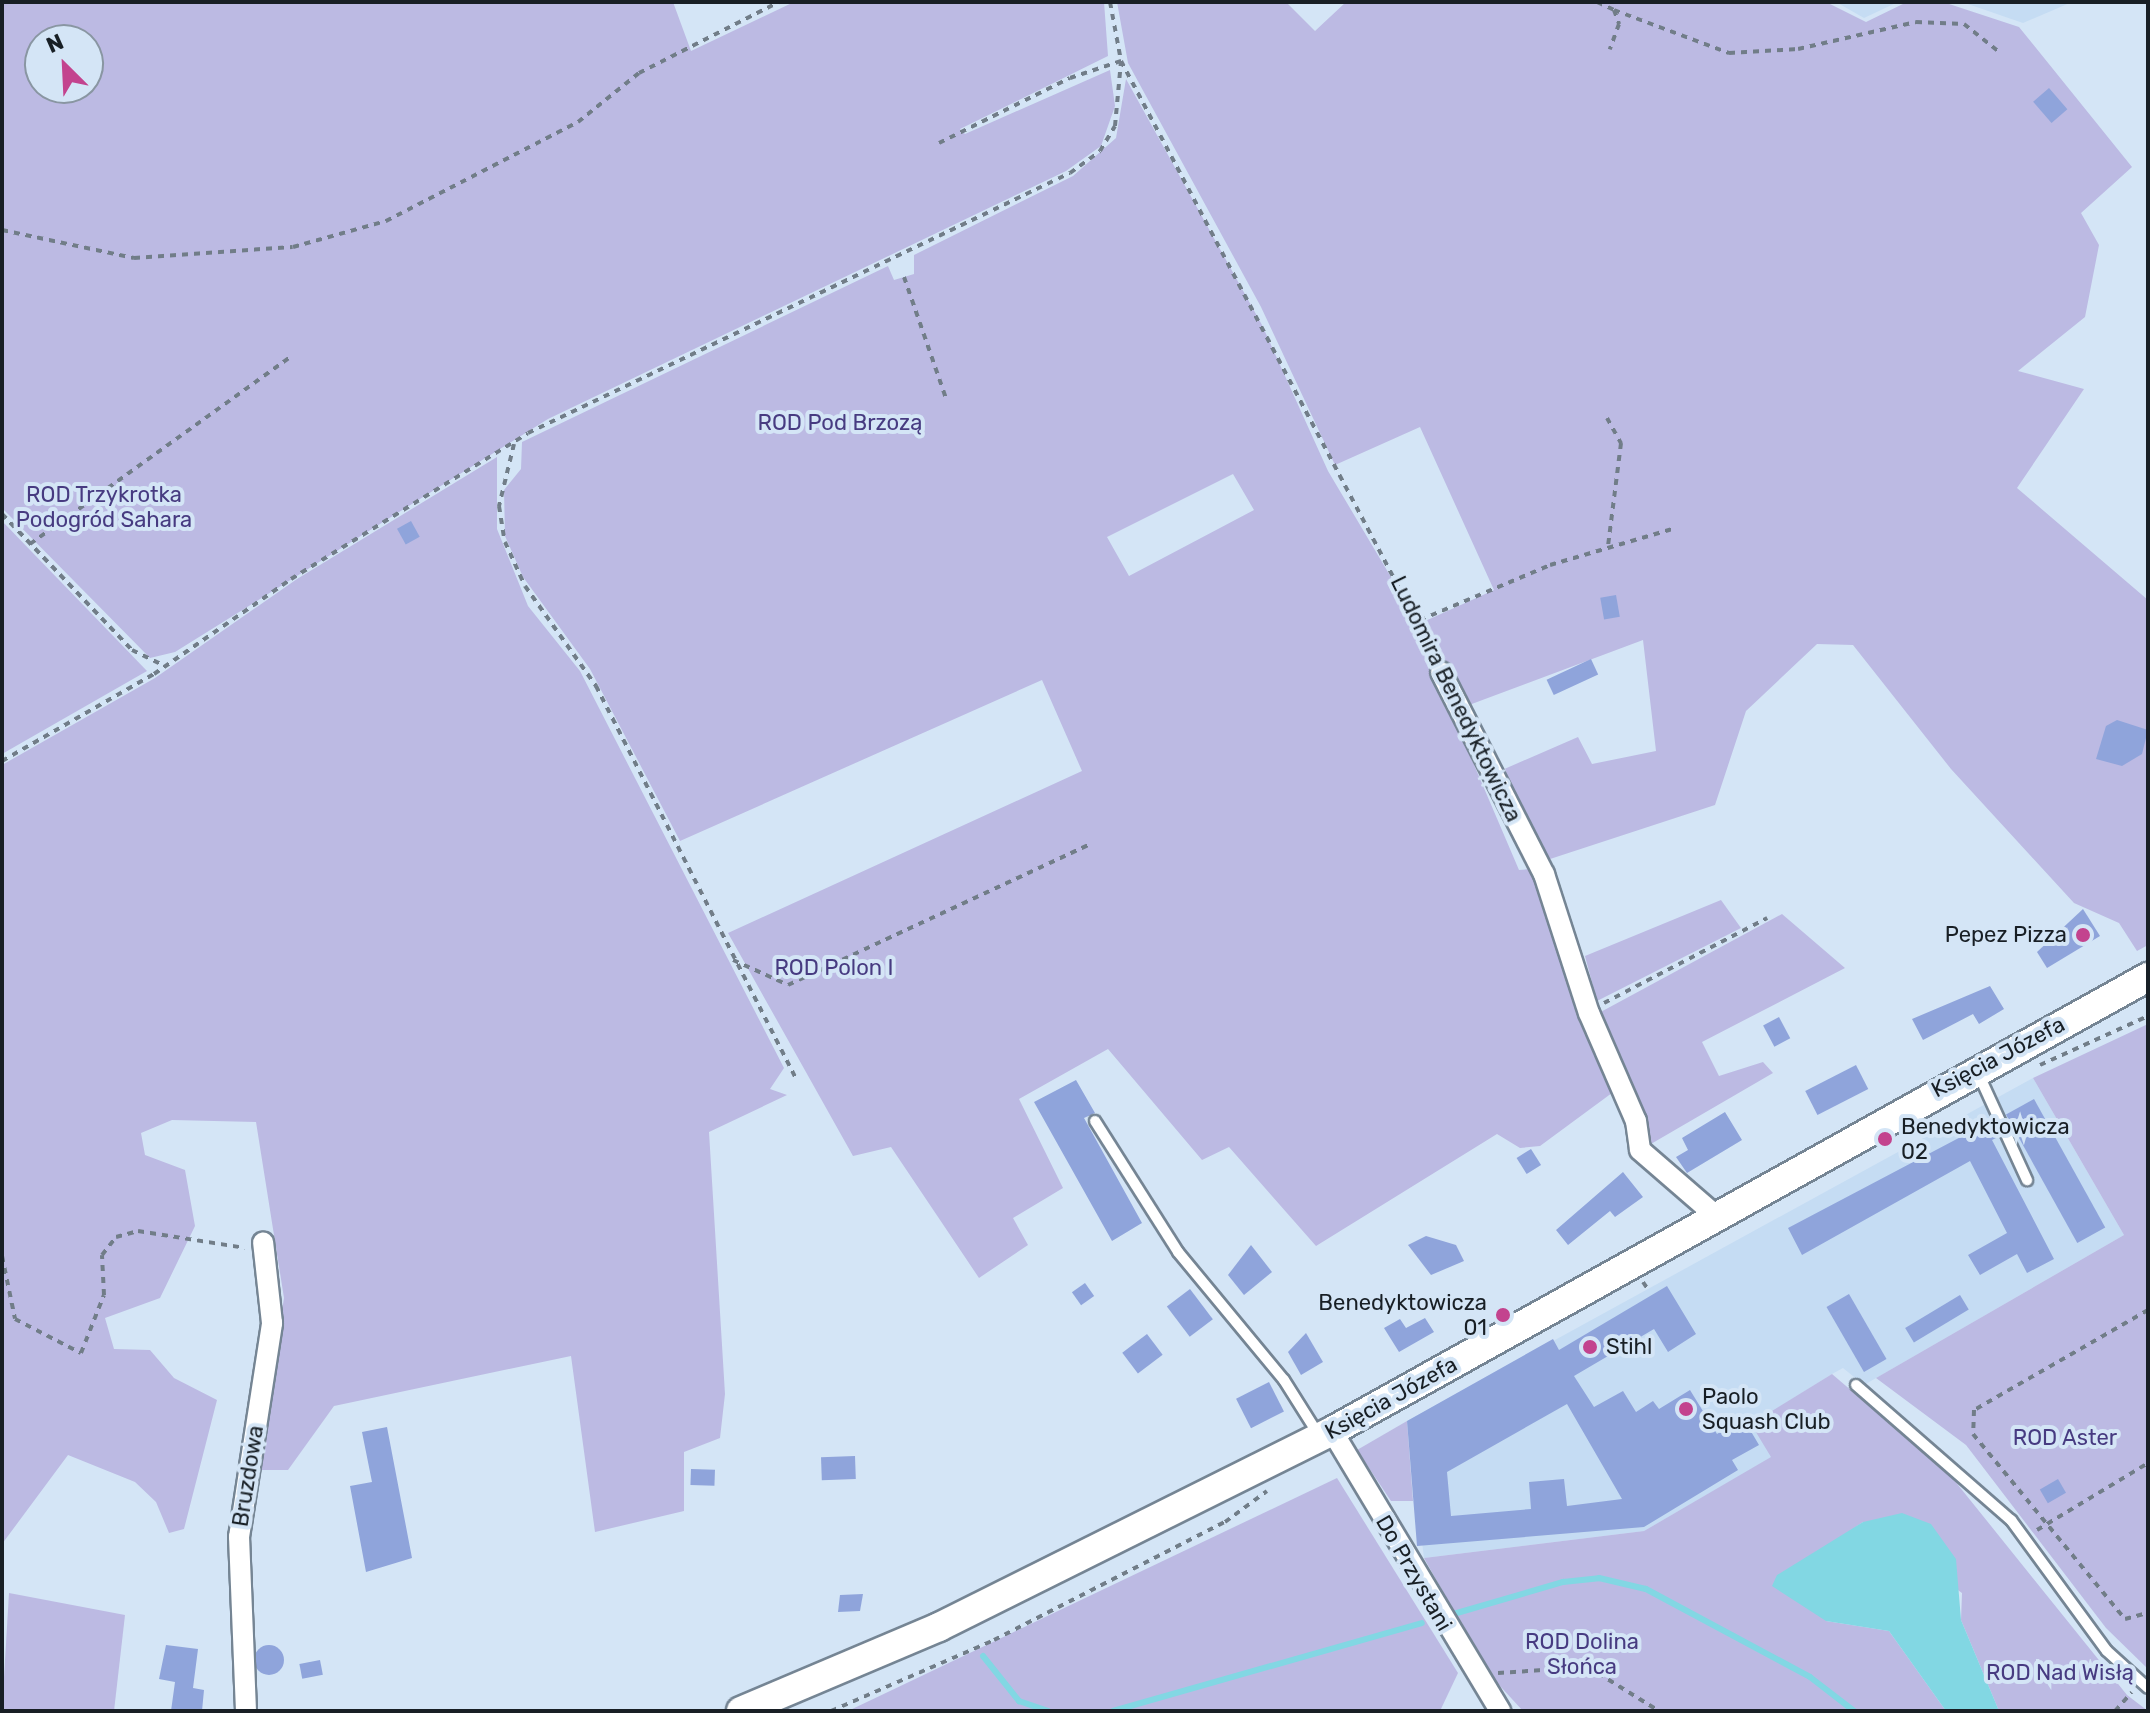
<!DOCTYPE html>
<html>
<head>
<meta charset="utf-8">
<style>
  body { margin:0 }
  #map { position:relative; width:2150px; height:1713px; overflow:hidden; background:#d4e5f6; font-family:Rubik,sans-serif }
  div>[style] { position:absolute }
  .built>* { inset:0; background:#c5dcf3 }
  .green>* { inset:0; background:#bcbae3 }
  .water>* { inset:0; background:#82d7e3 }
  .stream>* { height:6px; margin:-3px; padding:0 3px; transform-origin:3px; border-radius:3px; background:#82d7e3 }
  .building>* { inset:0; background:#8fa4db; transform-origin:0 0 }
  .round { border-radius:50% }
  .path>* { height:4px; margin-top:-2px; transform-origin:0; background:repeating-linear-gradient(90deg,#717d88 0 6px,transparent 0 12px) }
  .roads { filter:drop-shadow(2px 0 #758594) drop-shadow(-2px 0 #758594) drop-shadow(0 2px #758594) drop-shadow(0 -2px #758594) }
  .service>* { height:10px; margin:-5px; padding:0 5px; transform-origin:5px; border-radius:5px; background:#fff }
  .minor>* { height:20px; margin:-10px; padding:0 10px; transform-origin:10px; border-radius:10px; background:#fff }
  .secondary>* { height:28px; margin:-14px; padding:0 14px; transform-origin:14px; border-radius:14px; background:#fff }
  .dots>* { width:22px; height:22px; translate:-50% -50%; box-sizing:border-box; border:4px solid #d4e5f6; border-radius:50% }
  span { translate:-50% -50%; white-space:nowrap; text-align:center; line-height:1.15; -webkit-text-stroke:8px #d4e5f6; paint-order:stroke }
  .park-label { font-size:22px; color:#473b81 }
  .street-label { font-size:22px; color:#181f25 }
  .poi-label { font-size:22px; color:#181f25 }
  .right { translate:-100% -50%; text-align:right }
  .left { translate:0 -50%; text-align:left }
  .frame { position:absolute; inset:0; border:4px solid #181f25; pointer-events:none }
  .north { position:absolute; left:24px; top:24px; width:80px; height:80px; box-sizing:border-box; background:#d4e5f6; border:2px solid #8996a2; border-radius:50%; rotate:336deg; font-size:22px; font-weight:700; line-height:32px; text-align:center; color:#181f25 }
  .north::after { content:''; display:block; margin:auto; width:28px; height:36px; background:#c3438e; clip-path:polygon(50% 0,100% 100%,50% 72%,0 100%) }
</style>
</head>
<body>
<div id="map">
  <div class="built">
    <div style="clip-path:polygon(1836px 2px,1898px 2px,1864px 18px)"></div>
    <div style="clip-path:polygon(1962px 2px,2072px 2px,2023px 23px)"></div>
    <div style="clip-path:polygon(2033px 1078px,2124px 1235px,1864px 1385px,1843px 1368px,1832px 1374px,1752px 1424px,1772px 1457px,1644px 1531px,1424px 1558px,1407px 1421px)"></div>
  </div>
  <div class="green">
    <div style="clip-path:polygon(evenodd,2px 2px,673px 2px,691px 51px,794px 2px,1104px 2px,1108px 56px,960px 129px,965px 134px,1110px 70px,1115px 106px,1101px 146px,1066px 171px,548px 419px,175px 652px,150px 658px,2px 508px,2px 2px,40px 40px,88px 40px,88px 88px,40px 88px,40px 40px)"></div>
    <div style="clip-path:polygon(1117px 2px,1286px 2px,1315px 31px,1346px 2px,1826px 2px,1866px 22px,1907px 2px,1943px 2px,2019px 27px,2132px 167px,2081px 213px,2099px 245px,2085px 317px,2018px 371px,2084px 389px,2017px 488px,2148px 600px,2148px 945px,2137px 951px,2119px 923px,2074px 903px,1951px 769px,1853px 645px,1817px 644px,1746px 711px,1715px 805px,1547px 860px,1502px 770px,1578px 737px,1592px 764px,1656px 751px,1643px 640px,1461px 708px,1423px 622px,1494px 590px,1420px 427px,1335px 465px,1261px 307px,1128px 63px)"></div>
    <div style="clip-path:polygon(evenodd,1126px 79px,1262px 325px,1328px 471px,1401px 594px,1519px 870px,1531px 869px,1616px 1090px,1540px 1146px,1520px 1148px,1497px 1134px,1316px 1246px,1229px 1147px,1202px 1160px,1108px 1049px,1019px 1099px,1063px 1188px,1013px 1218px,1028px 1245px,979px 1278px,891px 1147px,853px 1156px,728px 933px,1082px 771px,1042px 680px,680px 841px,590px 669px,523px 577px,505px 536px,504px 490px,521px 469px,522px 442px,888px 266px,894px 280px,914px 274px,914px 255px,1073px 176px,1116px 138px,1126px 79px,1233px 474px,1254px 510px,1129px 576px,1107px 537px,1233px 474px)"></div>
    <div style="clip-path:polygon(497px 457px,497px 529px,528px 606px,580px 671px,784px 1068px,770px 1089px,787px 1095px,709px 1132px,725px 1394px,720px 1438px,684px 1452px,684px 1511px,595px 1532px,571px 1356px,334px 1406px,288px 1470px,257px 1470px,284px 1298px,256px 1122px,172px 1120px,141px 1133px,145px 1155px,185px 1170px,195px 1226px,160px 1298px,105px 1318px,114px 1349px,150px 1350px,174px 1378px,217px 1400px,184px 1529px,169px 1533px,156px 1502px,135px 1482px,68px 1455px,2px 1544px,2px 765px,155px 678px,297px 579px)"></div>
    <div style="clip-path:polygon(2px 521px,147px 671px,2px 754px)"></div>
    <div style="clip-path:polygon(1721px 900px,1741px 928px,1597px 1001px,1585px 956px)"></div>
    <div style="clip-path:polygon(1782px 914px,1845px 968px,1702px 1042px,1719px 1076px,1763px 1062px,1773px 1073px,1644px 1148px,1647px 1127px,1597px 1014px)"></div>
    <div style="clip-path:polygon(2148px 1024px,2148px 1669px,2106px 1628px,1966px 1445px,1876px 1378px,2124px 1235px,2033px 1078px)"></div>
    <div style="clip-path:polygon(1832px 1374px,1950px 1475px,2127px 1695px,2148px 1711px,1999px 1711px,1961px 1620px,1962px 1593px,1863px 1522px,1822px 1550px,1826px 1621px,1889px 1631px,1946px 1711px,1523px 1711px,1489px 1674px,1424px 1558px,1644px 1531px,1771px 1457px,1751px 1424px)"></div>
    <div style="clip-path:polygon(1407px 1421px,1413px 1501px,1391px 1501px,1357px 1450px)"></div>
    <div style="clip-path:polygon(1337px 1478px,1458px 1673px,1440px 1711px,848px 1711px)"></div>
    <div style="clip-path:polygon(9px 1593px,125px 1615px,114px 1711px,2px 1711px)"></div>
  </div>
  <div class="water">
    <div style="clip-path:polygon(1902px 1513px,1931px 1524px,1956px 1559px,1961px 1620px,1999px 1711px,1946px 1711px,1889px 1631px,1826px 1621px,1772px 1586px,1777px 1575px,1863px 1522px)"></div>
  </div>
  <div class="stream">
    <div style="left:1450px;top:1615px;width:118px;rotate:-16.3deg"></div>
    <div style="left:1563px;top:1582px;width:36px;rotate:-6deg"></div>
    <div style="left:1599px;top:1578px;width:48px;rotate:13.2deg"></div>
    <div style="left:1646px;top:1589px;width:186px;rotate:28.2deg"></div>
    <div style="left:1810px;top:1677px;width:56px;rotate:37.7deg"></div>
    <div style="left:983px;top:1656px;width:58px;rotate:51.3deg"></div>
    <div style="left:1019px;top:1701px;width:31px;rotate:19deg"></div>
    <div style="left:1113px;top:1711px;width:321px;rotate:-15.9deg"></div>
  </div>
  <div class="building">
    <div style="left:2049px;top:88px;width:28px;height:21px;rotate:49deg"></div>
    <div style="left:411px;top:521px;width:18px;height:16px;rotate:61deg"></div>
    <div style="left:1616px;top:595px;width:22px;height:16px;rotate:80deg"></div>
    <div style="left:1591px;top:659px;width:17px;height:49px;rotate:65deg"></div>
    <div style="clip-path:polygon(2117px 720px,2148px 730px,2142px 754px,2122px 766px,2096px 759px,2106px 726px)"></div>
    <div style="clip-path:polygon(2083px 909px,2100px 936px,2047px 968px,2037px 952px)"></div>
    <div style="clip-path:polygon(1990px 986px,2004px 1009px,1979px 1024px,1973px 1014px,1923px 1040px,1912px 1019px)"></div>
    <div style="left:1779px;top:1017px;width:24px;height:18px;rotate:62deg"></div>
    <div style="left:1856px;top:1065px;width:27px;height:57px;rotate:63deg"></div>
    <div style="clip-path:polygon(1076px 1080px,1095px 1113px,1084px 1118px,1142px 1223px,1112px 1241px,1034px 1102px)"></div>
    <div style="left:2034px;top:1099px;width:147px;height:32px;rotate:61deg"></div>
    <div style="clip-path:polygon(1725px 1112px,1742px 1140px,1687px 1173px,1676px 1157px,1688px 1150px,1682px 1138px)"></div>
    <div style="clip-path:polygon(1991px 1121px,1998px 1137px,1992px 1140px,2054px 1259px,2027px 1273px,2017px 1254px,1980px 1275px,1968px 1255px,2007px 1233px,1970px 1161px,1802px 1255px,1788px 1228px)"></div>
    <div style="left:1531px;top:1149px;width:19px;height:17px;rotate:58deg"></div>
    <div style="clip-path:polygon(1623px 1172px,1643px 1197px,1615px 1217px,1610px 1211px,1568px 1245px,1556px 1230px)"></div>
    <div style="clip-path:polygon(1426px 1236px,1456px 1245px,1464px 1261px,1431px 1275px,1408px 1245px)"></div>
    <div style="clip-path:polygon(1251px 1245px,1272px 1272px,1244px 1295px,1228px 1275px)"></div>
    <div style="left:1085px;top:1283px;width:16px;height:16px;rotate:55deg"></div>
    <div style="clip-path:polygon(evenodd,1667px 1286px,1696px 1334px,1668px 1352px,1654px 1329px,1574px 1376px,1594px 1407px,1623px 1391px,1636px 1412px,1653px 1401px,1659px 1409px,1690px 1390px,1717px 1434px,1743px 1418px,1759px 1445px,1732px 1460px,1738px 1470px,1644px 1527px,1417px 1546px,1407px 1421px,1553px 1339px,1559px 1350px,1667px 1286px,1567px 1404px,1622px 1499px,1567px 1506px,1564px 1479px,1529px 1482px,1531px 1509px,1451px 1516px,1447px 1472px,1567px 1404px)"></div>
    <div style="left:1190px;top:1289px;width:38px;height:29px;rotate:53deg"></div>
    <div style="left:1849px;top:1294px;width:75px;height:26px;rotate:60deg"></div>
    <div style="left:1960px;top:1295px;width:17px;height:64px;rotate:59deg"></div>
    <div style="clip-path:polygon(1425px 1318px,1434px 1332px,1399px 1352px,1384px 1328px,1400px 1319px,1406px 1328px)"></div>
    <div style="clip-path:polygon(1306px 1333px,1323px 1362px,1301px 1375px,1288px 1352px)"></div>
    <div style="left:1147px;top:1334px;width:26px;height:31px;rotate:53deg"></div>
    <div style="left:1269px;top:1382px;width:33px;height:37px;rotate:63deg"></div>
    <div style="clip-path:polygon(387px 1427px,412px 1558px,366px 1572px,350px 1486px,372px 1482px,362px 1432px)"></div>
    <div style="left:855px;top:1456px;width:23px;height:34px;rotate:88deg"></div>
    <div style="left:691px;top:1469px;width:24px;height:16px;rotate:2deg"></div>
    <div style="left:2058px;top:1479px;width:16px;height:21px;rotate:60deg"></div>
    <div style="clip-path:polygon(863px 1594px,860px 1611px,838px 1612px,840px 1595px)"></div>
    <div class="round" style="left:254px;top:1645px;width:30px;height:30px"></div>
    <div style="clip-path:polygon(166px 1645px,198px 1649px,193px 1688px,204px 1690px,202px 1711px,171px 1711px,175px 1682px,159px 1679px)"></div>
    <div style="left:320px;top:1660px;width:15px;height:21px;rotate:79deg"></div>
  </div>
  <div class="path">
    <div style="left:1110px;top:2px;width:60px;rotate:79.4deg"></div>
    <div style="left:1121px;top:61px;width:673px;rotate:62.18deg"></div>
    <div style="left:1597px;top:2px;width:19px;rotate:25deg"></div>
    <div style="left:1614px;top:10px;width:15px;rotate:70deg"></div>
    <div style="left:1619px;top:24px;width:27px;rotate:110deg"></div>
    <div style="left:1614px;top:10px;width:123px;rotate:20.5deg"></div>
    <div style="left:1729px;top:53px;width:69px;rotate:-3.3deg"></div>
    <div style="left:1798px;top:49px;width:121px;rotate:-12.9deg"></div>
    <div style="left:1916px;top:22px;width:48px;rotate:2.4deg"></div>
    <div style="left:1964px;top:24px;width:43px;rotate:38.5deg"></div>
    <div style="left:939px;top:143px;width:146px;rotate:-26.4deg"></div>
    <div style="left:1070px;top:78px;width:54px;rotate:-18.4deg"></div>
    <div style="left:2px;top:230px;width:135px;rotate:12deg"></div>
    <div style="left:134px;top:258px;width:159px;rotate:-4deg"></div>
    <div style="left:293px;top:247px;width:97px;rotate:-15.6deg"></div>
    <div style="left:386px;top:221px;width:216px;rotate:-27.3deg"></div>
    <div style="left:578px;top:122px;width:78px;rotate:-38.8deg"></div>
    <div style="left:639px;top:73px;width:157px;rotate:-26.9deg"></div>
    <div style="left:904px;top:277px;width:131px;rotate:70.9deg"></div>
    <div style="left:1607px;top:418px;width:29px;rotate:61deg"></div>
    <div style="left:1621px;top:443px;width:104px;rotate:97.2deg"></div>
    <div style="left:514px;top:444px;width:64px;rotate:103.6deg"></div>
    <div style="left:499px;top:506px;width:36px;rotate:81deg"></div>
    <div style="left:505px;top:542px;width:48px;rotate:65.6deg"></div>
    <div style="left:525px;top:586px;width:123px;rotate:54.6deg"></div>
    <div style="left:596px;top:686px;width:442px;rotate:63deg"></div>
    <div style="left:2px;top:514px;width:188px;rotate:46.3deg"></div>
    <div style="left:132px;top:650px;width:34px;rotate:26deg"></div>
    <div style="left:30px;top:544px;width:319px;rotate:-35.7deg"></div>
    <div style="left:1420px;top:620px;width:141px;rotate:-22.9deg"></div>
    <div style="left:1550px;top:565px;width:131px;rotate:-16.4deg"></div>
    <div style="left:2px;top:761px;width:175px;rotate:-29.8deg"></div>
    <div style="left:154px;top:674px;width:167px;rotate:-34.7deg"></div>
    <div style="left:291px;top:579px;width:278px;rotate:-31.6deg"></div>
    <div style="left:528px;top:433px;width:601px;rotate:-25.63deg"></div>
    <div style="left:1070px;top:173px;width:37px;rotate:-36deg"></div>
    <div style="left:1100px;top:151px;width:29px;rotate:-59deg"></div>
    <div style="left:1115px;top:126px;width:65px;rotate:-84.7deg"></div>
    <div style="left:733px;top:960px;width:60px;rotate:24.4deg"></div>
    <div style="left:788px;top:985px;width:331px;rotate:-25deg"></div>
    <div style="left:1604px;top:1003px;width:184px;rotate:-27.5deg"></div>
    <div style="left:2040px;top:1065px;width:119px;rotate:-24.4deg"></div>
    <div style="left:2px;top:1119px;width:6px;rotate:90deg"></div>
    <div style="left:2px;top:1256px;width:64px;rotate:78.3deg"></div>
    <div style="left:15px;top:1319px;width:74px;rotate:27.3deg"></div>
    <div style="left:81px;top:1353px;width:62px;rotate:-68.4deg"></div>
    <div style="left:104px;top:1295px;width:40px;rotate:-92.9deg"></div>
    <div style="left:102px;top:1255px;width:23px;rotate:-52deg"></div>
    <div style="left:116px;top:1237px;width:23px;rotate:-15deg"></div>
    <div style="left:138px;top:1231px;width:108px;rotate:9deg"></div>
    <div style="left:1643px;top:1282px;width:11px;rotate:56deg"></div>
    <div style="left:2148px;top:1310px;width:201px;rotate:150.1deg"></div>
    <div style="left:1974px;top:1410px;width:24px;rotate:92deg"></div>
    <div style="left:1973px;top:1434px;width:239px;rotate:50.6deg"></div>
    <div style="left:2125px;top:1619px;width:24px;rotate:-15deg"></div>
    <div style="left:2037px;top:1530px;width:130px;rotate:-31.1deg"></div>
    <div style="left:1498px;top:1673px;width:90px;rotate:-3.8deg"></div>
    <div style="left:1588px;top:1667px;width:84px;rotate:31.8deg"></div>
    <div style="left:831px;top:1711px;width:178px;rotate:-23.5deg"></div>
    <div style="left:994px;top:1640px;width:259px;rotate:-27.1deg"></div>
    <div style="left:1225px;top:1522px;width:52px;rotate:-36.4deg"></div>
    <div style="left:2115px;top:1711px;width:25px;rotate:-48deg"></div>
  </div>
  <div class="roads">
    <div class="service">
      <div style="left:1978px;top:1073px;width:118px;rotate:65.4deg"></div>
      <div style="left:1095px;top:1121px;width:155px;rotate:57.6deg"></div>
      <div style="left:1178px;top:1252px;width:166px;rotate:50.4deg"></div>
      <div style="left:1284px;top:1380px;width:64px;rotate:57.8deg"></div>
      <div style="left:1856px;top:1385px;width:206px;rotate:41.1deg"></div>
      <div style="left:2011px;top:1520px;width:162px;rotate:53.8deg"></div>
      <div style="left:2107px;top:1651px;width:55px;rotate:42.1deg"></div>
    </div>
    <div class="minor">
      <div style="left:1441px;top:672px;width:227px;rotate:63deg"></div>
      <div style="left:1544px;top:874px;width:146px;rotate:72.1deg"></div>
      <div style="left:1589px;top:1013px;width:118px;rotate:66.5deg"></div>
      <div style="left:1636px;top:1121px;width:29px;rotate:82deg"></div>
      <div style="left:1640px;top:1150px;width:98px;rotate:40.9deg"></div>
      <div style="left:1332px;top:1431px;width:327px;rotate:59deg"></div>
      <div style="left:246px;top:1711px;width:174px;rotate:-92.3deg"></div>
      <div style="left:239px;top:1537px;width:217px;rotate:-81.2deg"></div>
      <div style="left:272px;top:1323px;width:81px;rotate:-96.3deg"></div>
    </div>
    <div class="secondary">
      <div style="left:741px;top:1711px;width:215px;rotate:-23deg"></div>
      <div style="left:939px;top:1627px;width:439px;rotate:-26.5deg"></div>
      <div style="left:1332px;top:1431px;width:934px;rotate:-29.09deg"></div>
    </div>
  </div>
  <div class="dots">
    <div style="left:2083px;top:935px;background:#c3438e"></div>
    <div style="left:1885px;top:1139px;background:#c3438e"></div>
    <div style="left:1503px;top:1315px;background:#c3438e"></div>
    <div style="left:1590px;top:1347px;background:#c3438e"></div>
    <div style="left:1686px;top:1409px;background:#c3438e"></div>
  </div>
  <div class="park-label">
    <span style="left:840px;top:423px">ROD Pod Brzozą</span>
    <span style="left:104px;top:507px">ROD Trzykrotka<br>Podogród Sahara</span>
    <span style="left:834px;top:968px">ROD Polon I</span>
    <span style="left:2065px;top:1438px">ROD Aster</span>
    <span style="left:1582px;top:1654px">ROD Dolina<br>Słońca</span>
    <span style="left:2060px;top:1673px">ROD Nad Wisłą</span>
  </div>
  <div class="street-label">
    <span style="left:1456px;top:699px;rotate:64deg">Ludomira Benedyktowicza</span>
    <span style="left:1998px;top:1057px;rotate:-28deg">Księcia Józefa</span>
    <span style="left:1391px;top:1398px;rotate:-29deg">Księcia Józefa</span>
    <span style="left:248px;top:1476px;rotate:-81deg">Bruzdowa</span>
    <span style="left:1414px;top:1573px;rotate:60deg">Do Przystani</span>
  </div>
  <div class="poi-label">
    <span class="right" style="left:2067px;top:935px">Pepez Pizza</span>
    <span class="left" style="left:1901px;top:1139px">Benedyktowicza<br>02</span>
    <span class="right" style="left:1487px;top:1315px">Benedyktowicza<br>01</span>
    <span class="left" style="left:1606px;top:1347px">Stihl</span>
    <span class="left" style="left:1702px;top:1409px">Paolo<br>Squash Club</span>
  </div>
  <div class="frame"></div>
  <div class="north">N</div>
</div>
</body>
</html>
